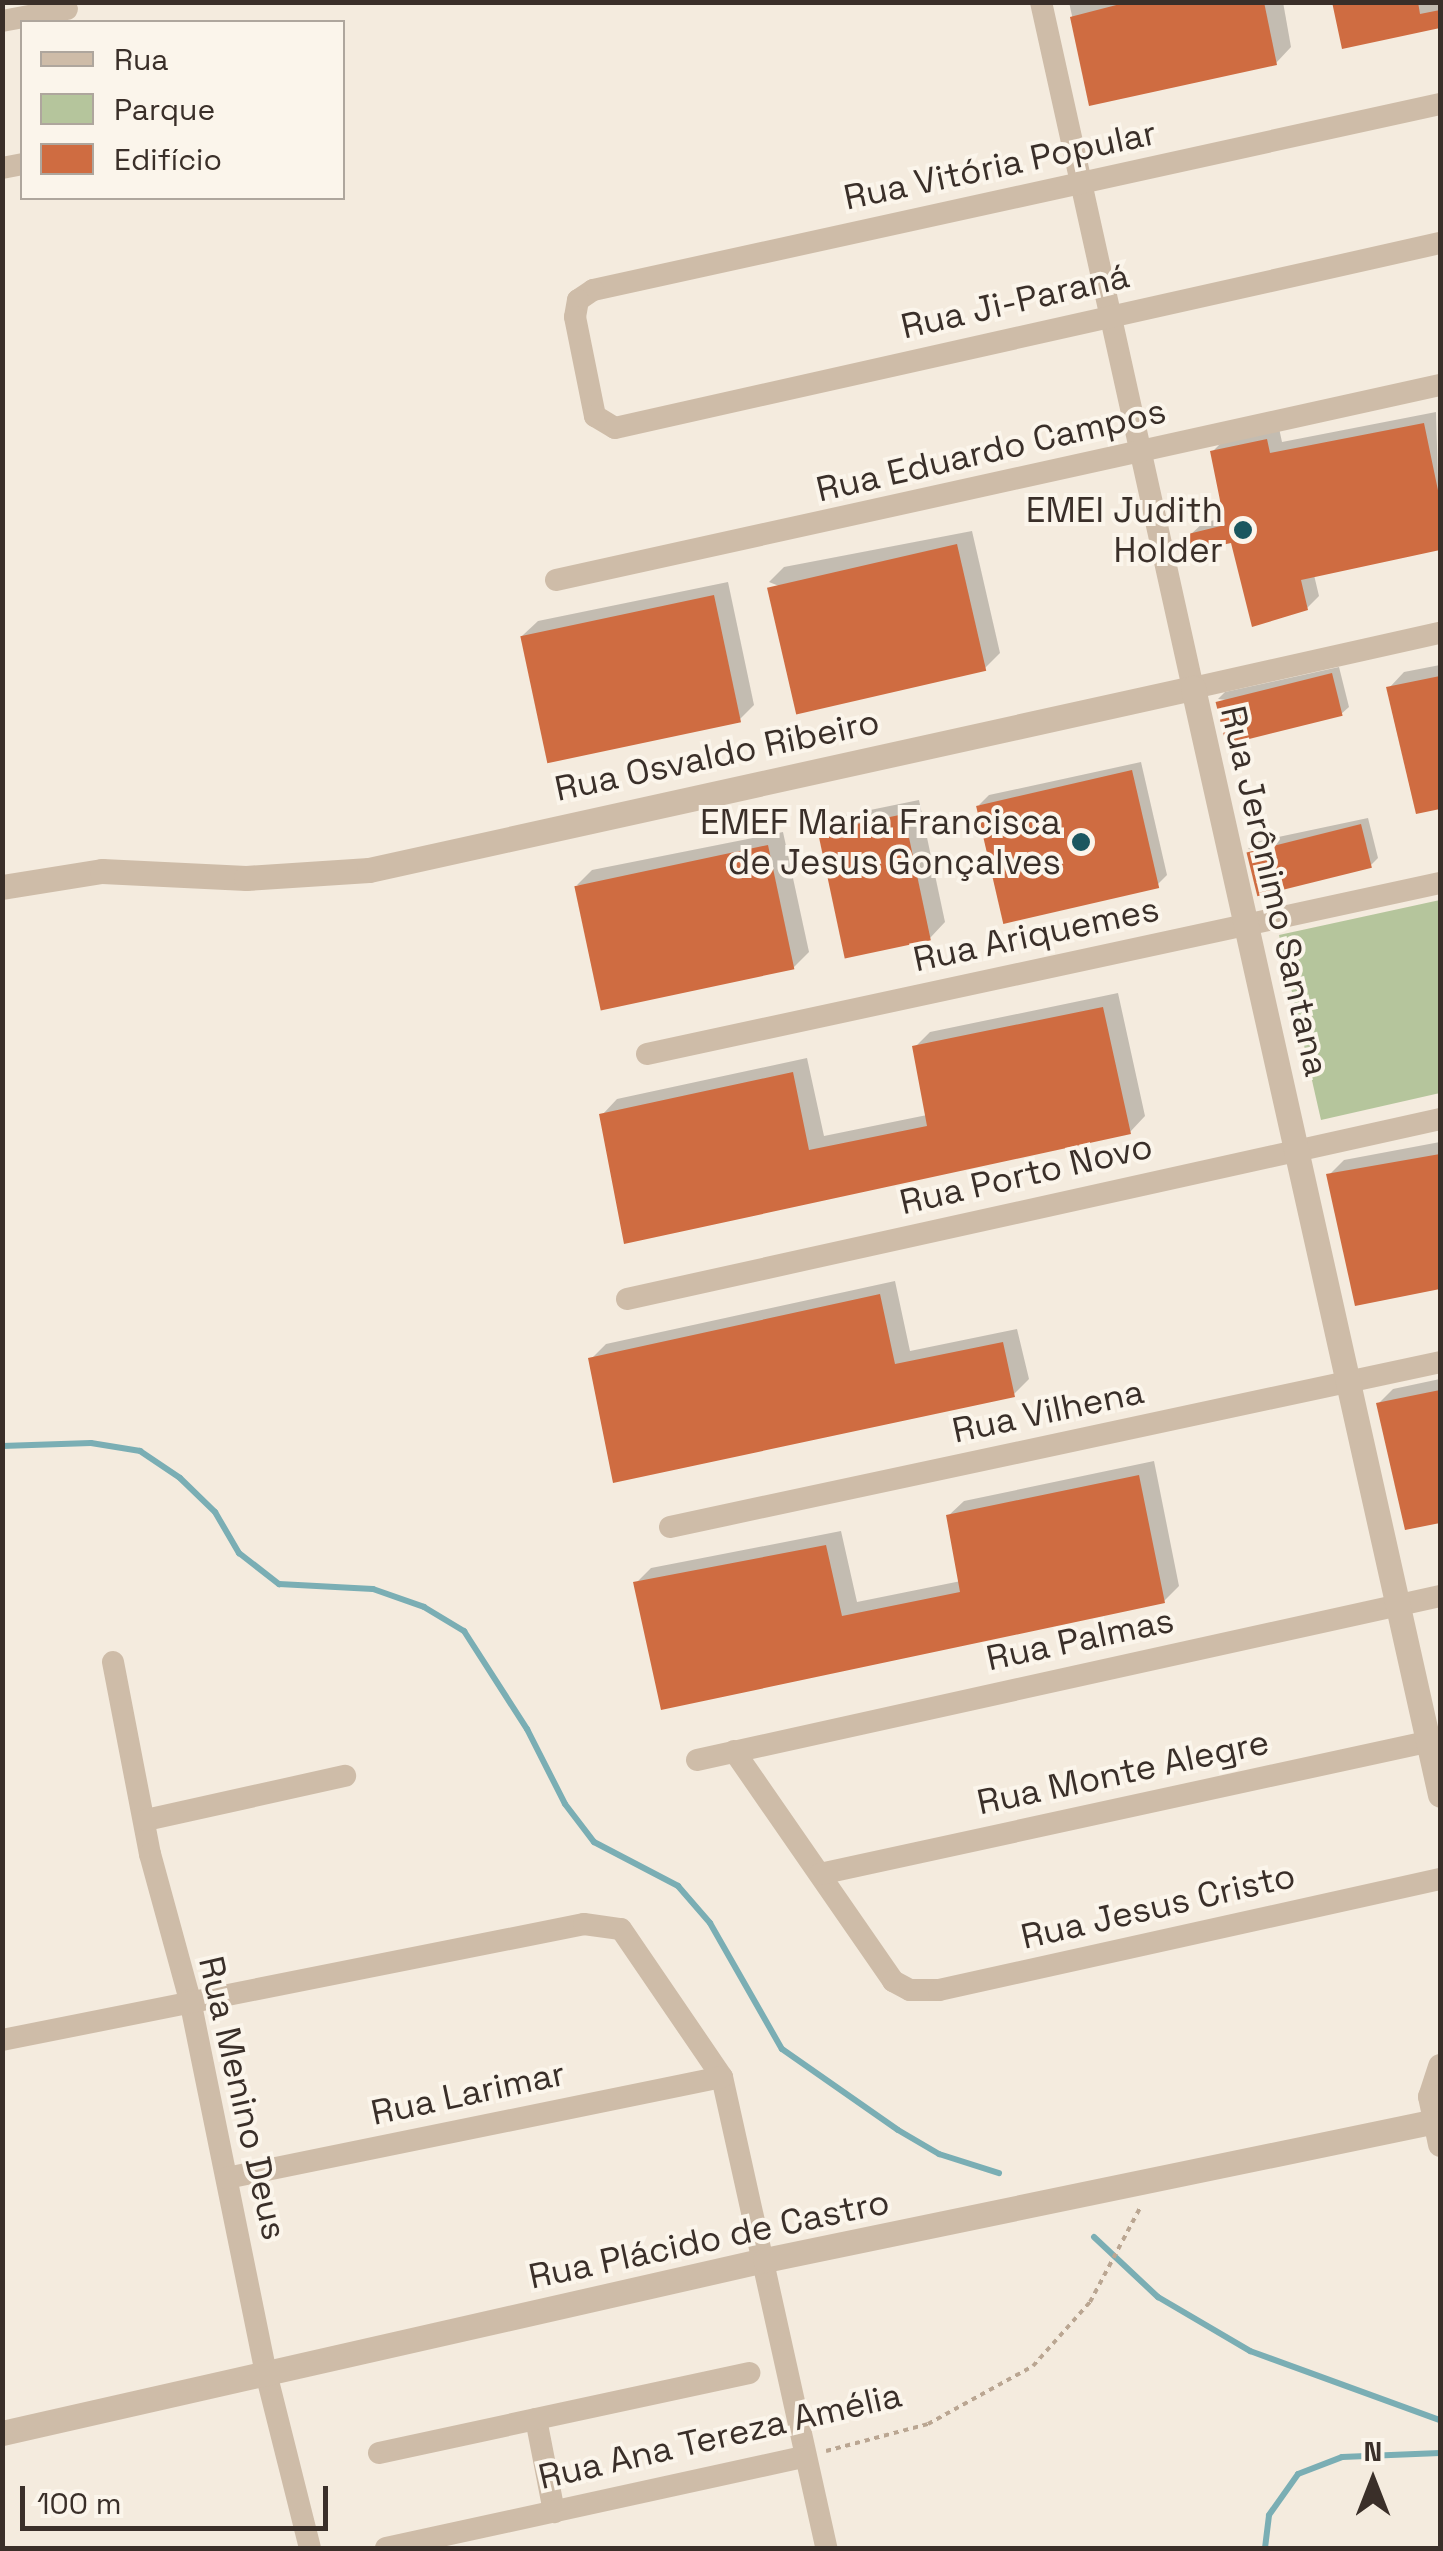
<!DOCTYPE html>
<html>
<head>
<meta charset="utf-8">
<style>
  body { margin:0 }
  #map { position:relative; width:1443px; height:2551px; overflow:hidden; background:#f4ebde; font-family:"Space Grotesk",sans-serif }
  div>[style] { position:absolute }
  .green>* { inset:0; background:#b5c59c }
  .shadow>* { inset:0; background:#0003 }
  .stream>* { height:6px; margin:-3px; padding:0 3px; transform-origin:3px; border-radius:3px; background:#7aaeb4 }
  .building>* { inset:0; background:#cf6c41; transform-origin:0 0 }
  .path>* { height:4px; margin-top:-2px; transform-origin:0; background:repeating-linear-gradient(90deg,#baa692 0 5px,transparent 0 10px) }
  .minor>* { height:22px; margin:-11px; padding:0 11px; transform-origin:11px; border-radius:11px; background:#cebca8 }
  .tertiary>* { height:25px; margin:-12.5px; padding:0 12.5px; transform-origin:12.5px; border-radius:12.5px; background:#cebca8 }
  .dots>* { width:28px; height:28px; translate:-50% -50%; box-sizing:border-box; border:5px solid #fbf5eb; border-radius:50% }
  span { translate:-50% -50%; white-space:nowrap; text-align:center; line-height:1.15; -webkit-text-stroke:8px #fbf5eb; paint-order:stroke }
  .street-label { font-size:35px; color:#3a2f29 }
  .poi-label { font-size:35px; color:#3a2f29 }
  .right { translate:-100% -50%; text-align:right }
  .frame { position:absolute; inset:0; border:5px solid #3a2f29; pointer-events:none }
  .legend { position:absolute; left:20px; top:20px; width:325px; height:180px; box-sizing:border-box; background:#fbf5eb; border:2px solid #aea69d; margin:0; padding:12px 18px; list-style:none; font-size:30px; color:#3a2f29 }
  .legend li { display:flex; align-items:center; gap:20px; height:50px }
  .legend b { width:50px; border:2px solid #aea69d }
  .north { position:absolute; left:1323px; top:2431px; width:100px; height:100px; -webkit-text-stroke:8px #fbf5eb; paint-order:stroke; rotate:0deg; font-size:28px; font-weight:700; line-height:40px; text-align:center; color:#3a2f29 }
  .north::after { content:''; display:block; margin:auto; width:35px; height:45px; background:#3a2f29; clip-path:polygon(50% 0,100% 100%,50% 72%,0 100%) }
  .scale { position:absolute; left:20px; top:2486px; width:308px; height:45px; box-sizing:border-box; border:5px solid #3a2f29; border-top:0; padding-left:12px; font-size:30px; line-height:35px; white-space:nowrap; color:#3a2f29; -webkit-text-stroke:8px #fbf5eb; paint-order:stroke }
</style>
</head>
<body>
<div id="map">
  <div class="green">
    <div style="clip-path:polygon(1440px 900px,1440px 1093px,1321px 1120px,1279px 935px)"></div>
  </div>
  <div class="shadow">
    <div style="clip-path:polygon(1069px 2px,1283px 2px,1291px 47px,1276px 63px,1091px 103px)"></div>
    <div style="clip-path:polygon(1333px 2px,1440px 2px,1440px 26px,1344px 46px)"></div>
    <div style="clip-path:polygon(1436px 412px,1440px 548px,1314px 575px,1319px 596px,1307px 608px,1232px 540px,1190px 535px,1203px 523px,1226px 517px,1212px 452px,1225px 439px,1279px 428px,1282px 442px)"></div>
    <div style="clip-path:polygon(972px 531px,1000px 653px,985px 668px,769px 582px,784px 567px)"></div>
    <div style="clip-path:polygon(728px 582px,754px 705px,739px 720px,522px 636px,538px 621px)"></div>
    <div style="clip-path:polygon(1440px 665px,1440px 807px,1418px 812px,1389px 688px,1404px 672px)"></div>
    <div style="clip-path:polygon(1339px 667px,1349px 707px,1341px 714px,1218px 699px,1225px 692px)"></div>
    <div style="clip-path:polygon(1141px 762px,1167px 875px,1157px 885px,979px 805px,989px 795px)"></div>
    <div style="clip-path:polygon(919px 800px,945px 922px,930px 938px,820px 832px,836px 817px)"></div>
    <div style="clip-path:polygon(1368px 818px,1378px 858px,1371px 865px,1248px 849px,1255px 842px)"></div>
    <div style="clip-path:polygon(783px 832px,809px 952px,794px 967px,577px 885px,592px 870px)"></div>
    <div style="clip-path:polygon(1118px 993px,1145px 1116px,1130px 1132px,625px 1241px,602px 1115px,617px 1099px,807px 1058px,824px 1136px,927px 1115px,915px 1047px,930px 1032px)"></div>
    <div style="clip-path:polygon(1440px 1142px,1440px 1285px,1357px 1303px,1329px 1175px,1344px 1160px)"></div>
    <div style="clip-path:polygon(895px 1281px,910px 1351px,1017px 1329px,1029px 1379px,1014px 1394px,591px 1359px,606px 1344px)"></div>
    <div style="clip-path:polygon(1440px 1379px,1440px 1520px,1407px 1527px,1378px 1404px,1393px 1389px)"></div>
    <div style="clip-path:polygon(1154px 1461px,1179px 1586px,1164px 1601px,663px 1707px,636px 1583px,651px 1568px,841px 1531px,857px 1602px,961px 1581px,948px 1516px,964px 1501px)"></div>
  </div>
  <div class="stream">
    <div style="left:2px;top:1446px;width:89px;rotate:-1.9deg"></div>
    <div style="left:91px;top:1443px;width:50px;rotate:9.3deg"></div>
    <div style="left:140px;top:1451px;width:48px;rotate:34deg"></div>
    <div style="left:180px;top:1478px;width:49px;rotate:44.2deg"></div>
    <div style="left:215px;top:1512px;width:48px;rotate:59.7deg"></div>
    <div style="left:239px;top:1553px;width:51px;rotate:37.8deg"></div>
    <div style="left:279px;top:1584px;width:94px;rotate:3deg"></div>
    <div style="left:373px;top:1589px;width:54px;rotate:19.4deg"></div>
    <div style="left:424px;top:1607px;width:47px;rotate:31deg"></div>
    <div style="left:464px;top:1631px;width:117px;rotate:57.3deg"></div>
    <div style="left:527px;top:1729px;width:84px;rotate:63.1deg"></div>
    <div style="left:565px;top:1804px;width:48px;rotate:52.7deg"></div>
    <div style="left:594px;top:1842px;width:95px;rotate:27.6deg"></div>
    <div style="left:678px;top:1886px;width:49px;rotate:49.1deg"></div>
    <div style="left:710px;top:1923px;width:145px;rotate:60.3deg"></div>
    <div style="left:782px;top:2049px;width:141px;rotate:34.9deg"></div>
    <div style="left:898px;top:2130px;width:48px;rotate:30.3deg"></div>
    <div style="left:939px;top:2154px;width:63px;rotate:17.6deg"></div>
    <div style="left:1094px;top:2237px;width:88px;rotate:43.2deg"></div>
    <div style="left:1158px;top:2297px;width:107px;rotate:30.4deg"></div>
    <div style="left:1250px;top:2351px;width:202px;rotate:20deg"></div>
    <div style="left:1265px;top:2548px;width:33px;rotate:-83deg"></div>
    <div style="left:1269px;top:2515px;width:50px;rotate:-54.7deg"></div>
    <div style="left:1298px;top:2474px;width:47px;rotate:-21.1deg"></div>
    <div style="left:1342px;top:2457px;width:98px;rotate:-2.3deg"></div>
  </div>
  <div class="building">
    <div style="clip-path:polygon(1128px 2px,1264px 2px,1277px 65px,1089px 106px,1070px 17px)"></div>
    <div style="clip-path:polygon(1332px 2px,1418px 2px,1420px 14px,1440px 10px,1440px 28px,1342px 49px)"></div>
    <div style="clip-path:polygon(1424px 423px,1440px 500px,1440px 550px,1301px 580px,1308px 610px,1252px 627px,1231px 543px,1190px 552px,1188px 534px,1225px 525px,1210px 451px,1267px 439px,1270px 453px)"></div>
    <div style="left:957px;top:544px;width:130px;height:195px;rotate:77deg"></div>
    <div style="left:714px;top:595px;width:130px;height:198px;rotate:78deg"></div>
    <div style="left:1332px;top:673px;width:44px;height:120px;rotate:76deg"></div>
    <div style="clip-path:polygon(1440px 676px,1440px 809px,1416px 814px,1386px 687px)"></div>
    <div style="left:1132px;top:770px;width:121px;height:160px;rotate:77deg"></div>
    <div style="left:904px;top:814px;width:129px;height:88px;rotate:78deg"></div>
    <div style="left:1361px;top:824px;width:45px;height:118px;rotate:76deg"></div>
    <div style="left:768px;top:845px;width:127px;height:198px;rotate:78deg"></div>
    <div style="clip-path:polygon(1103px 1007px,1131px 1134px,624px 1244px,599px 1114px,793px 1072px,809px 1150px,927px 1126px,912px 1046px)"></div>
    <div style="clip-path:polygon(1440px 1154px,1440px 1289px,1355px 1306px,1326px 1174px)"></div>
    <div style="clip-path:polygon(880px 1294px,895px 1364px,1003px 1342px,1015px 1397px,613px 1483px,588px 1358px)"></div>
    <div style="clip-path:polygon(1440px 1390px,1440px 1523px,1405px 1530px,1376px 1403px)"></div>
    <div style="clip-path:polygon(1139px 1475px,1165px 1603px,661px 1710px,633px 1582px,826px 1545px,842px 1616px,960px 1592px,946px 1515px)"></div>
  </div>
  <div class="path">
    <div style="left:826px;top:2451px;width:106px;rotate:-14.8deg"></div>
    <div style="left:928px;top:2424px;width:120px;rotate:-28.9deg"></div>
    <div style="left:1033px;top:2366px;width:86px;rotate:-48.3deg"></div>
    <div style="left:1090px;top:2302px;width:109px;rotate:-62deg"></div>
  </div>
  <div class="minor">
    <div style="left:1041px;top:2px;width:703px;rotate:77.51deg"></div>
    <div style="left:1193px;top:688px;width:253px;rotate:-12.6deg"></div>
    <div style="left:2px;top:21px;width:66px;rotate:-10.5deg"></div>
    <div style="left:1440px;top:104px;width:867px;rotate:167.61deg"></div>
    <div style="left:593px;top:290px;width:18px;rotate:146deg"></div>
    <div style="left:578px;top:300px;width:17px;rotate:100deg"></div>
    <div style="left:575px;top:317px;width:101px;rotate:78.6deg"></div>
    <div style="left:595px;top:416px;width:23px;rotate:31deg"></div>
    <div style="left:615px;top:428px;width:845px;rotate:-12.64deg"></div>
    <div style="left:2px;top:168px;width:20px;rotate:-11deg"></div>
    <div style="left:556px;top:580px;width:905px;rotate:-12.44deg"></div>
    <div style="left:647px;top:1054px;width:811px;rotate:-12.17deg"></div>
    <div style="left:627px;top:1299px;width:833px;rotate:-12.48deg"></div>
    <div style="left:670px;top:1527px;width:787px;rotate:-12.09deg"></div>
    <div style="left:113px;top:1662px;width:196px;rotate:79.1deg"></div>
    <div style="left:150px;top:1854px;width:151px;rotate:74.7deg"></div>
    <div style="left:190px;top:2000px;width:381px;rotate:78.5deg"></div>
    <div style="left:266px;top:2373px;width:180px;rotate:75.9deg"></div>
    <div style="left:734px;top:1751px;width:280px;rotate:55.3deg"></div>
    <div style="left:893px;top:1981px;width:19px;rotate:28deg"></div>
    <div style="left:910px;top:1990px;width:29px"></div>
    <div style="left:939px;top:1990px;width:513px;rotate:-12.49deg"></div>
    <div style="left:697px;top:1760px;width:761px;rotate:-12.45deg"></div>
    <div style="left:146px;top:1820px;width:204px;rotate:-12.5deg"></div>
    <div style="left:820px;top:1874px;width:635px;rotate:-12.28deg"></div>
    <div style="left:2px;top:2040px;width:593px;rotate:-11.27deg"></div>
    <div style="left:584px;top:1924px;width:37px;rotate:8deg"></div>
    <div style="left:621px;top:1929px;width:179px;rotate:55.7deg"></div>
    <div style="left:722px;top:2077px;width:482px;rotate:77.5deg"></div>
    <div style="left:227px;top:2178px;width:505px;rotate:-11.53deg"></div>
    <div style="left:536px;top:2419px;width:95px;rotate:79deg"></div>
    <div style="left:379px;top:2453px;width:379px;rotate:-12.2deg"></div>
    <div style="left:386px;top:2548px;width:429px;rotate:-12.3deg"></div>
  </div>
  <div class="tertiary">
    <div style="left:2px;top:887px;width:101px;rotate:-9.1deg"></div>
    <div style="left:102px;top:871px;width:144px;rotate:2.8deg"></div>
    <div style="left:246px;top:878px;width:123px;rotate:-3.7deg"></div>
    <div style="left:369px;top:870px;width:844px;rotate:-12.46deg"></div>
    <div style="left:1193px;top:688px;width:1134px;rotate:77.42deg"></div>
    <div style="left:1440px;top:2066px;width:32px;rotate:108deg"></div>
    <div style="left:1430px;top:2096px;width:49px;rotate:78.2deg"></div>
    <div style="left:2px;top:2433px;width:782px;rotate:-12.78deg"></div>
    <div style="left:765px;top:2260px;width:680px;rotate:-11.71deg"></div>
  </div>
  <div class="dots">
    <div style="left:1243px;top:530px;background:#1b575f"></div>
    <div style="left:1081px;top:842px;background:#1b575f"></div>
  </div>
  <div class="street-label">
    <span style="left:1000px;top:165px;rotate:-12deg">Rua Vitória Popular</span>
    <span style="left:1015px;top:301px;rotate:-13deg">Rua Ji-Paraná</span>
    <span style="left:991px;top:450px;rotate:-13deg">Rua Eduardo Campos</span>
    <span style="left:717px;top:755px;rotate:-12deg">Rua Osvaldo Ribeiro</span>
    <span style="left:1275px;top:891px;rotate:77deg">Rua Jerônimo Santana</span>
    <span style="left:1036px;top:934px;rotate:-12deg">Rua Ariquemes</span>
    <span style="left:1026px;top:1174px;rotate:-13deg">Rua Porto Novo</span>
    <span style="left:1048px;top:1411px;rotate:-12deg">Rua Vilhena</span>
    <span style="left:1080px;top:1639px;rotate:-12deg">Rua Palmas</span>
    <span style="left:1123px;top:1772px;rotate:-12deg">Rua Monte Alegre</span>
    <span style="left:1158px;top:1906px;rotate:-13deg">Rua Jesus Cristo</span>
    <span style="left:468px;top:2093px;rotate:-12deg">Rua Larimar</span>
    <span style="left:243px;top:2098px;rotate:77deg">Rua Menino Deus</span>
    <span style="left:709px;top:2239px;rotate:-12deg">Rua Plácido de Castro</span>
    <span style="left:720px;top:2436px;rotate:-13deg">Rua Ana Tereza Amélia</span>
  </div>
  <div class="poi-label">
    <span class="right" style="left:1223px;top:530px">EMEI Judith<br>Holder</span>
    <span class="right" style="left:1061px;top:842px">EMEF Maria Francisca<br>de Jesus Gonçalves</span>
  </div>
  <div class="frame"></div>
  <ul class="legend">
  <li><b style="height:12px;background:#cebca8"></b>Rua</li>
  <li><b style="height:28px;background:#b5c59c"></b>Parque</li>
  <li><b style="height:28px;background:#cf6c41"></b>Edifício</li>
  </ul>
  <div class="north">N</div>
  <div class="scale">100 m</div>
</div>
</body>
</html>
